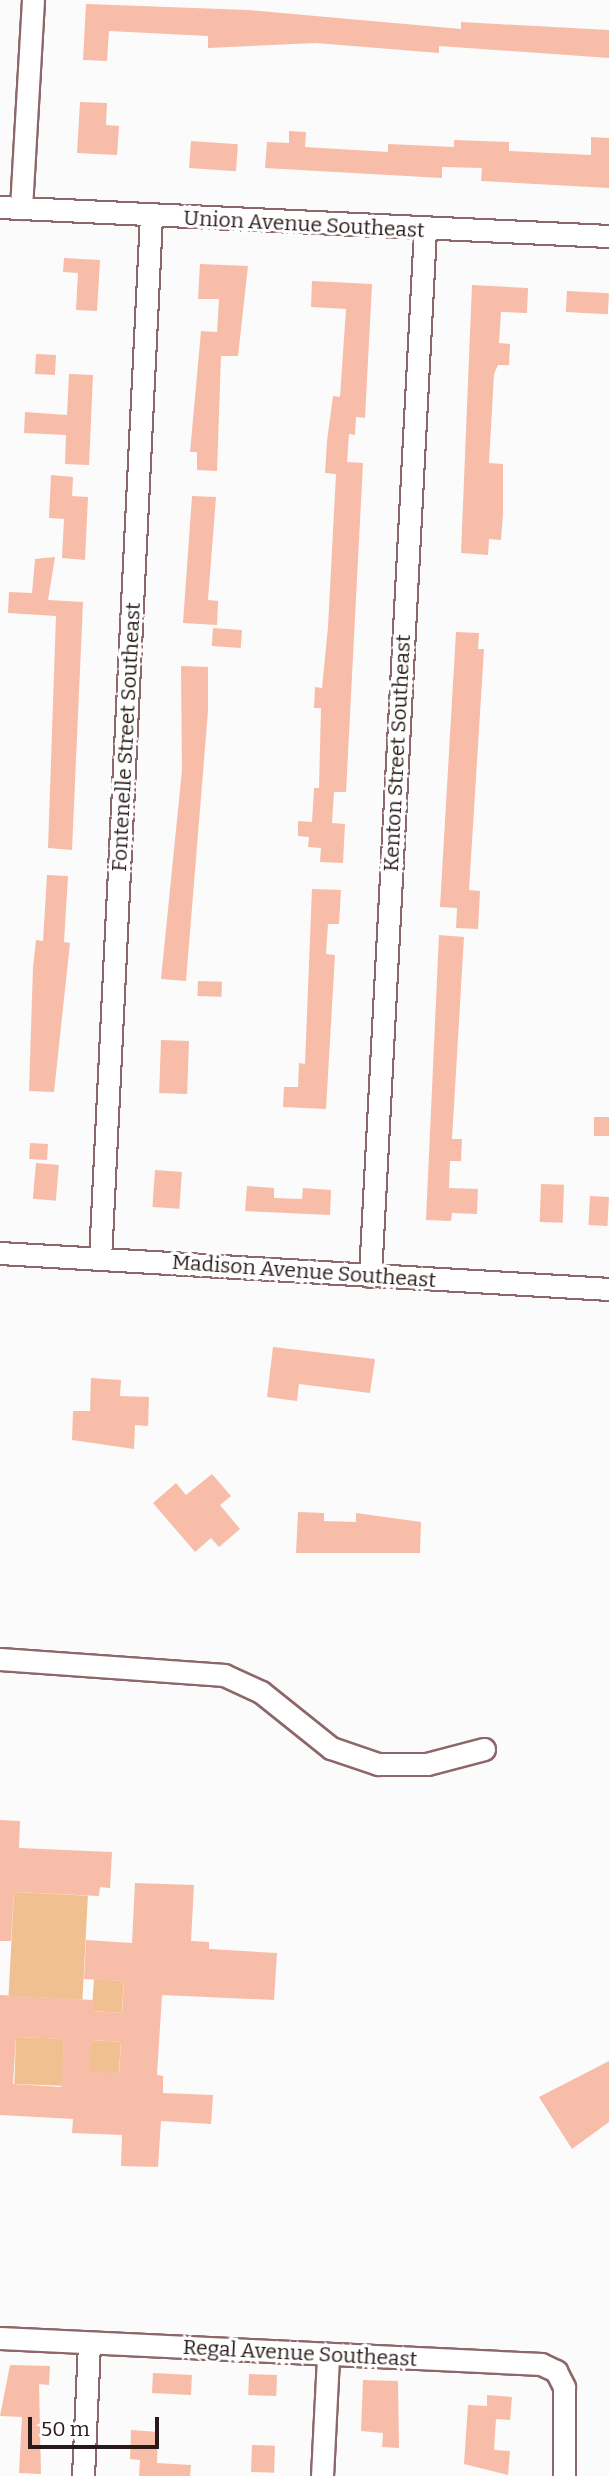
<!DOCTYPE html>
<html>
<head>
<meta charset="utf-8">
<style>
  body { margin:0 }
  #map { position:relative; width:609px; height:2476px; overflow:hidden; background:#fbfbfb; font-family:Bitter,serif }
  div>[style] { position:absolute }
  .green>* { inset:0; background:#f1c090; transform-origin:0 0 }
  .building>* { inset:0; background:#f7bda8; transform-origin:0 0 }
  .roads { filter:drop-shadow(2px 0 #8d6769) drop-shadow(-2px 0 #8d6769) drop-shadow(0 2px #8d6769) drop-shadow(0 -2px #8d6769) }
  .minor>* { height:21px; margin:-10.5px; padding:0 10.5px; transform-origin:10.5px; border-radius:10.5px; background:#fff }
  span { translate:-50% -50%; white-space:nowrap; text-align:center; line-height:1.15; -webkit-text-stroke:6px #fff; paint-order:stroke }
  .street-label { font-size:21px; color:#28191a }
  .scale { position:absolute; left:28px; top:2417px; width:131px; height:32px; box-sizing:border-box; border:4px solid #28191a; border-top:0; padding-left:9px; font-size:21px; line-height:24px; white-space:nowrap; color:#28191a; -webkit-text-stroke:5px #fff; paint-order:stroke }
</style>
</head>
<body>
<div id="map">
  <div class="green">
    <div style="left:14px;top:1892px;width:74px;height:104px;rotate:3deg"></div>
    <div style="left:94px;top:1979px;width:30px;height:32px;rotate:4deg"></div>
    <div style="left:16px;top:2037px;width:48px;height:47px;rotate:2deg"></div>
    <div style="left:91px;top:2040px;width:30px;height:32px;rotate:4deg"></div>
  </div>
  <div class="building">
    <div style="clip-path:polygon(86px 4px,248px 10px,461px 29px,461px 22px,609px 30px,609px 58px,439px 46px,439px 53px,316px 43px,208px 48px,208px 36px,109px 31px,107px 61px,83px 60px)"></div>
    <div style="clip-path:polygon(80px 102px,107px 103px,106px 125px,119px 126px,117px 155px,77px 153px)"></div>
    <div style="clip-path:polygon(289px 131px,306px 132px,305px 147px,388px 152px,388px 144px,454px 147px,454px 140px,509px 142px,509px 151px,591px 155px,591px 137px,609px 138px,609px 188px,481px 181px,482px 168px,442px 167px,442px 178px,265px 168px,267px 142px,289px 143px)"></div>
    <div style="left:191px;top:141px;width:47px;height:27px;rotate:4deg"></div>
    <div style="clip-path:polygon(64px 258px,100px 260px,97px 311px,76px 310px,78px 273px,63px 272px)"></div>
    <div style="clip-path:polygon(200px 264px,248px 266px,238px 356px,221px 356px,217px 471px,197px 470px,197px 452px,190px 452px,201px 331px,217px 332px,219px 299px,198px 299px)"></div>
    <div style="clip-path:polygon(312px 281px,372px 284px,365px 418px,356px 417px,355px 435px,349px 434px,347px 462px,363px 463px,346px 792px,334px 792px,332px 823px,345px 824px,343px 863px,320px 862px,321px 848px,308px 847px,309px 837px,298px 836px,298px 821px,312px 822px,314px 788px,319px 788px,321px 708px,314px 708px,315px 687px,322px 688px,328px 627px,336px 474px,325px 473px,327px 441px,333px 396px,340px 397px,346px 309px,311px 307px)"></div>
    <div style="clip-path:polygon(472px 285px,528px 288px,527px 313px,501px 312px,499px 343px,510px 344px,509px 365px,498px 365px,494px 374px,489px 463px,503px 464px,503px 514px,501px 540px,489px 539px,488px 555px,461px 553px)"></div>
    <div style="left:567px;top:291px;width:42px;height:21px;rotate:3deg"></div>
    <div style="left:36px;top:354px;width:20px;height:20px;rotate:3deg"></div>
    <div style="clip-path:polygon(69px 374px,93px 375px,89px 465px,65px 464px,66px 435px,24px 433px,25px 412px,67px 415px)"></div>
    <div style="clip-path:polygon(51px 475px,73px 477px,72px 496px,88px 497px,85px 560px,62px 558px,64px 519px,49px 518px)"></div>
    <div style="clip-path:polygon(192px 496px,216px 497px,208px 600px,218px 601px,217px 625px,183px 623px)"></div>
    <div style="clip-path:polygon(55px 557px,48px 600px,83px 602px,72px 850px,48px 848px,56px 616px,8px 613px,9px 592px,32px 593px,35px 559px)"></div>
    <div style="left:213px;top:628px;width:29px;height:18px;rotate:4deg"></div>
    <div style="clip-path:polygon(456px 632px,479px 633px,478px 649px,484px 649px,469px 890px,480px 891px,478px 929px,456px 928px,457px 908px,440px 907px)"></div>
    <div style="clip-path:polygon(181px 666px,208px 667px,208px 711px,186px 981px,161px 979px,182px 770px)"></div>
    <div style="clip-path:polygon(47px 875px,68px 876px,64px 942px,70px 943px,54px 1092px,29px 1091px,33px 967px,36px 940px,43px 941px)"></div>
    <div style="clip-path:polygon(312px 889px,341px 890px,339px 924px,328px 924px,326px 954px,335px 955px,326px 1109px,283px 1107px,284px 1087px,298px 1087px,299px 1063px,305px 1064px)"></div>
    <div style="clip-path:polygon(439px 935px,464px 937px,452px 1139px,462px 1139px,461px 1161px,450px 1161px,449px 1188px,478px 1189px,477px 1214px,452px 1213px,451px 1221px,426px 1220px)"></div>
    <div style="left:198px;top:981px;width:24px;height:15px;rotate:2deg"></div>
    <div style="left:161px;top:1040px;width:28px;height:53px;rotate:2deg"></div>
    <div style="left:594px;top:1117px;width:15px;height:19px"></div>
    <div style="left:30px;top:1143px;width:18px;height:16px;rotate:3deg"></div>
    <div style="left:36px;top:1163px;width:23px;height:36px;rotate:5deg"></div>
    <div style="left:155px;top:1170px;width:27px;height:37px;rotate:4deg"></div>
    <div style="left:541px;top:1184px;width:23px;height:38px;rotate:2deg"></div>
    <div style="clip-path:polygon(247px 1186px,274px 1188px,274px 1198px,302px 1199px,303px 1188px,331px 1190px,330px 1215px,245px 1211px)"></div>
    <div style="left:590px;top:1196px;width:19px;height:29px;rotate:3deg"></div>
    <div style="clip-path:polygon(273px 1347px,375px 1359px,370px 1393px,299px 1384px,297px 1401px,267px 1397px)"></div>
    <div style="clip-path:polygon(91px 1378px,121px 1380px,120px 1396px,149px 1397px,148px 1426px,135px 1425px,134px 1449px,72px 1440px,73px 1411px,90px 1411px)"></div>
    <div style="clip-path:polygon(212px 1474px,231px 1496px,220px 1505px,240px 1529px,219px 1547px,211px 1538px,195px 1552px,153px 1503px,176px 1483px,186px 1495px)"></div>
    <div style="clip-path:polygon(298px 1512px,324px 1513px,324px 1521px,356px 1522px,356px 1513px,421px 1522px,420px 1553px,296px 1553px)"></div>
    <div style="clip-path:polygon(0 1820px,20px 1821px,19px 1848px,112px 1852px,110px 1888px,100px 1887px,99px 1896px,14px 1892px,11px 1941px,0 1941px)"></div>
    <div style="clip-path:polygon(evenodd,135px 1883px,194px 1885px,191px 1941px,209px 1942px,209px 1949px,277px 1953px,274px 2000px,162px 1995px,157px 2075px,163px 2076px,163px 2093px,213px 2095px,211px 2124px,161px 2121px,158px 2167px,121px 2166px,122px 2135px,72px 2133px,73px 2119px,0 2115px,0 1995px,93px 2000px,92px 2011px,122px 2013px,124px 1981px,84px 1979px,86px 1940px,132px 1943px,135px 1883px,16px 2037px,64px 2039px,61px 2087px,13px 2084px,16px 2037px,135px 1883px,91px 2040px,121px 2042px,119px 2073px,90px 2072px,91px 2040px)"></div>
    <div style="clip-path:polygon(609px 2061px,609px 2122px,572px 2149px,539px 2097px)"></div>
    <div style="clip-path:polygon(10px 2365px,50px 2366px,49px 2385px,39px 2384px,41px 2474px,19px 2473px,22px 2417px,0 2416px)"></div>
    <div style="left:153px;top:2373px;width:39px;height:20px;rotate:3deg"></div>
    <div style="left:249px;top:2374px;width:28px;height:21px;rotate:2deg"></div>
    <div style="clip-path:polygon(363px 2380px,398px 2381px,399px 2448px,382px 2447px,383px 2433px,361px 2431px)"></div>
    <div style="clip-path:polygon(487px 2395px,512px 2397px,510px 2420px,496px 2419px,494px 2450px,510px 2451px,508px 2475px,464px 2464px,468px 2405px,487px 2406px)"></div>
    <div style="clip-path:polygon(131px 2430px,158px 2432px,157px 2463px,191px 2465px,190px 2476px,139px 2476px,140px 2460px,130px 2459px)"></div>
    <div style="left:252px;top:2445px;width:23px;height:27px;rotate:2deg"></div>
  </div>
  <div class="roads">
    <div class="minor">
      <div style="left:0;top:207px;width:610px;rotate:2.73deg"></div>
      <div style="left:21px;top:208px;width:208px;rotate:-86.7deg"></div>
      <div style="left:0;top:1253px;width:610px;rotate:3.38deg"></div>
      <div style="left:100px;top:1259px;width:1045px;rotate:-87.2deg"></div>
      <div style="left:370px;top:1276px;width:1046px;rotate:-86.99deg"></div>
      <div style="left:0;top:1659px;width:225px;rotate:4.1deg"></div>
      <div style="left:224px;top:1675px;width:41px;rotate:24.7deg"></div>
      <div style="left:261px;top:1692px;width:90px;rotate:38.7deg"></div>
      <div style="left:331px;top:1748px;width:50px;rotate:18.8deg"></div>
      <div style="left:378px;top:1764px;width:49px"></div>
      <div style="left:427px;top:1764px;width:59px;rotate:-14.7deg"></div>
      <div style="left:0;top:2338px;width:542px;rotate:2.75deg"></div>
      <div style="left:541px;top:2364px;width:17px;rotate:25deg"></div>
      <div style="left:556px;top:2371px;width:18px;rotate:63deg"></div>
      <div style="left:564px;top:2387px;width:89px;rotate:90deg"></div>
      <div style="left:83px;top:2476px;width:133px;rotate:-87.4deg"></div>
      <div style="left:322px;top:2476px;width:120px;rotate:-87.1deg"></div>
    </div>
  </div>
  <div class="street-label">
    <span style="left:304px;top:224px;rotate:3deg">Union Avenue Southeast</span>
    <span style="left:126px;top:737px;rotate:-87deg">Fontenelle Street Southeast</span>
    <span style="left:397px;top:753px;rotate:-87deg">Kenton Street Southeast</span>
    <span style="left:304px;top:1271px;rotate:4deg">Madison Avenue Southeast</span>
    <span style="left:300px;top:2353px;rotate:3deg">Regal Avenue Southeast</span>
  </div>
  <div class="scale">50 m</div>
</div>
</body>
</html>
